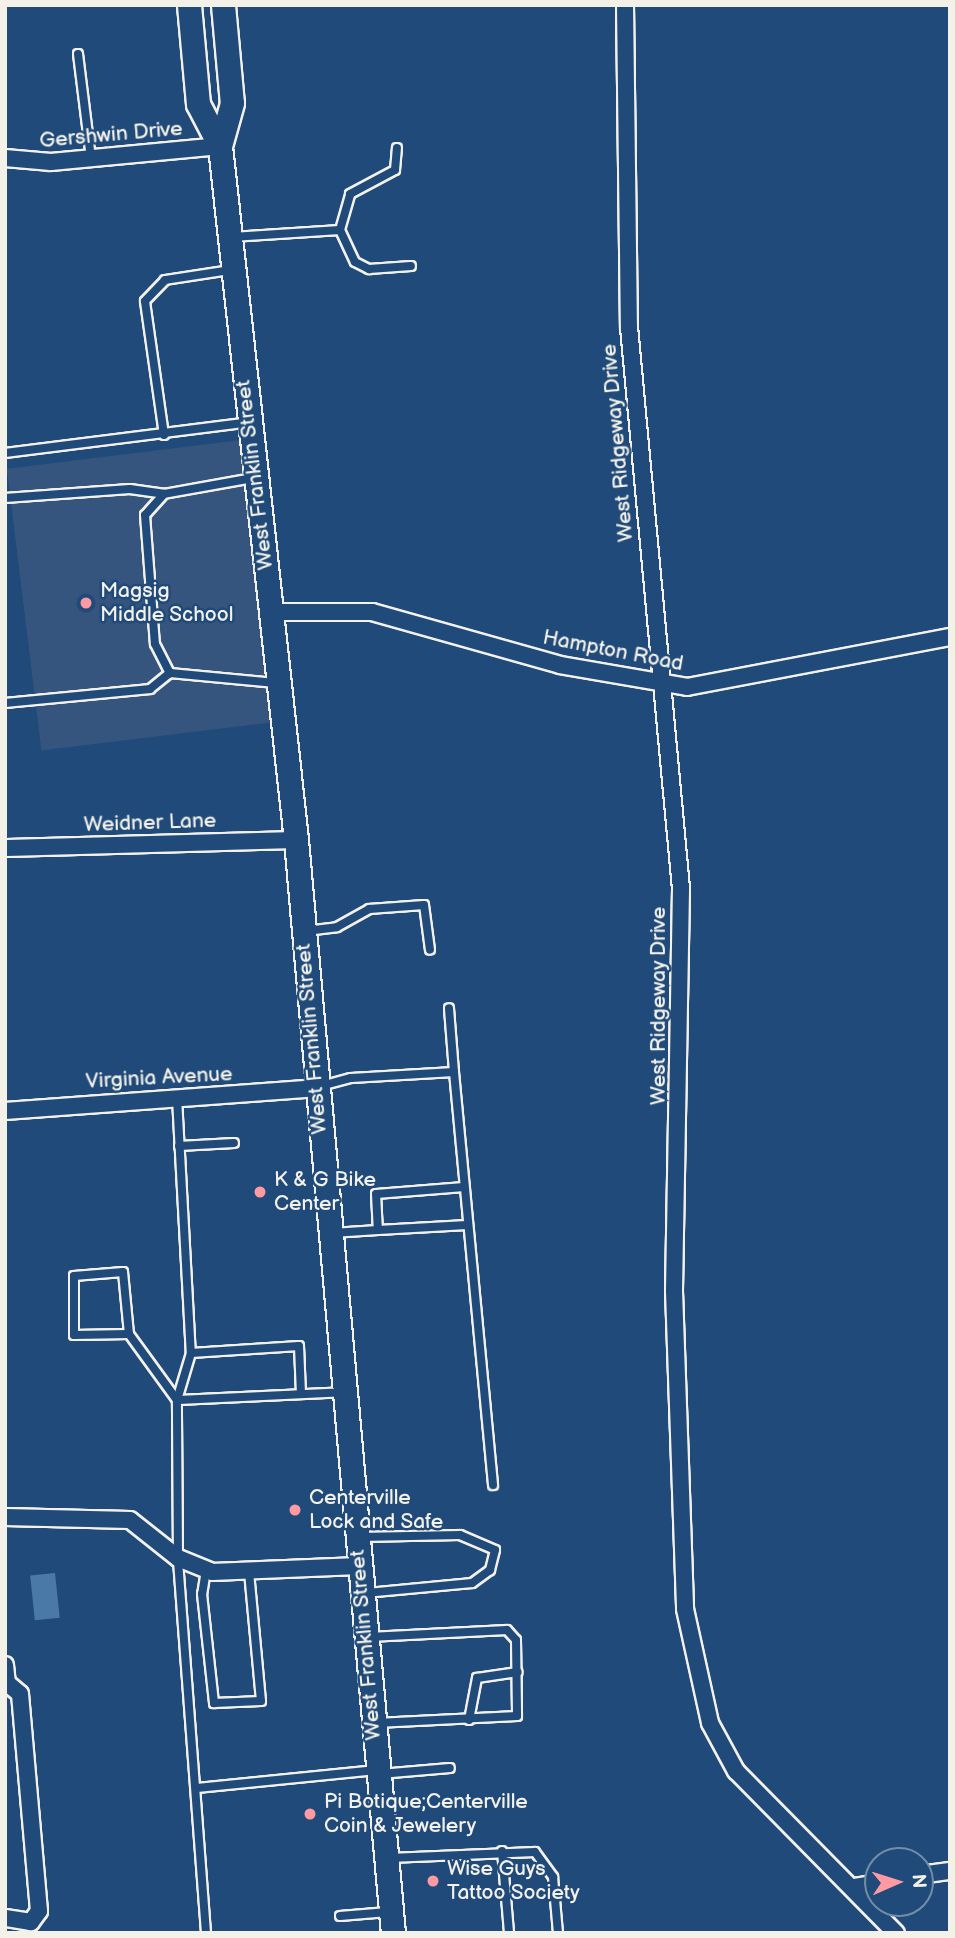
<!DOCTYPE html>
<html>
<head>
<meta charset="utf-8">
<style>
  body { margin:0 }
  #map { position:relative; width:955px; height:1938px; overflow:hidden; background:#1f4a7a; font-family:"Balsamiq Sans",sans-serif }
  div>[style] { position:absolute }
  .built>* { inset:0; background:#35557e; transform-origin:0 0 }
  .water>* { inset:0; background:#4b79a7; transform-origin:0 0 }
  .roads { filter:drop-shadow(2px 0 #f4f1e8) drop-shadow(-2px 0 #f4f1e8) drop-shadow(0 2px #f4f1e8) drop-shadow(0 -2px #f4f1e8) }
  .lane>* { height:8px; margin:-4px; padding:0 4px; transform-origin:4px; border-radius:4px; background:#1f4a7a }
  .street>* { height:16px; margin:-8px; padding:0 8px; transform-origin:8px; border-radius:8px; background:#1f4a7a }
  .secondary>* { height:23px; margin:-11.5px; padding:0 11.5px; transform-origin:11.5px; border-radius:11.5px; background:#1f4a7a }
  .dots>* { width:19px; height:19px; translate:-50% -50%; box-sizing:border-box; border:4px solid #1f4a7a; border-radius:50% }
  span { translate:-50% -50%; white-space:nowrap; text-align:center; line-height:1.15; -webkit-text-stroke:5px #1f4a7a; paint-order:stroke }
  .street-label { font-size:21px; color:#f4f1e8 }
  .poi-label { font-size:21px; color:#f4f1e8 }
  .left { translate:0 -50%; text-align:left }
  .frame { position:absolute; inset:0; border:7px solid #f4f1e8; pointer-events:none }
  .north { position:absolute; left:864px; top:1847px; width:70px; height:70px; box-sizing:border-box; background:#1f4a7a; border:2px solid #748da6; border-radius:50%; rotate:87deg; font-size:19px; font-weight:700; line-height:28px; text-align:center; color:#f4f1e8 }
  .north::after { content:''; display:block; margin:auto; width:24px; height:32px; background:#ff9aa2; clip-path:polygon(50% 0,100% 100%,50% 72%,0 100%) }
</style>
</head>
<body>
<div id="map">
  <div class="built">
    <div style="left:249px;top:439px;width:284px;height:244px;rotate:83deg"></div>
  </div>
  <div class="water">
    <div style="left:55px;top:1573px;width:45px;height:25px;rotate:84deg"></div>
  </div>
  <div class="roads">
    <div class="lane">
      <div style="left:78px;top:54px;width:105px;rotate:82.9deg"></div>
      <div style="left:340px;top:230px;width:37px;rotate:-74deg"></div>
      <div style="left:350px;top:194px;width:51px;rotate:-28.1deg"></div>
      <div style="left:395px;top:170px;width:22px;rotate:-85deg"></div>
      <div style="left:232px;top:237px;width:108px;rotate:-3.7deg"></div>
      <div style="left:340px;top:230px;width:35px;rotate:65deg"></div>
      <div style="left:355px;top:262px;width:16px;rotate:27deg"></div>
      <div style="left:369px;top:269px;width:42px;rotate:-4.1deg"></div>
      <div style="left:164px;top:435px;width:135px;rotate:-98.1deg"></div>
      <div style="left:145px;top:301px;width:29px;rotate:-46deg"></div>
      <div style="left:165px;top:280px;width:66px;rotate:-8.7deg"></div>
      <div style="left:5px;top:453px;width:246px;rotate:-7.2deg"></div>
      <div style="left:253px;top:478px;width:90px;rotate:169.8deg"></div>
      <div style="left:164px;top:494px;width:28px;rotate:132deg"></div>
      <div style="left:145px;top:515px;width:129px;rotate:85.6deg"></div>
      <div style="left:155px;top:644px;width:33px;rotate:63deg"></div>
      <div style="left:170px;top:673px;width:106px;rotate:5.4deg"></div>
      <div style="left:5px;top:498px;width:125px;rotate:-4.1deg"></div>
      <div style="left:130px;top:489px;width:34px;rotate:8deg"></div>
      <div style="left:5px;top:703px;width:146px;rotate:-5.5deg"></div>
      <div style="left:150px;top:689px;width:26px;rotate:-39deg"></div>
      <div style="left:306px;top:931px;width:31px;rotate:-7deg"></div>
      <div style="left:337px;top:927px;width:37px;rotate:-29deg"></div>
      <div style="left:369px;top:909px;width:55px;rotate:-4.2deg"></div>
      <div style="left:424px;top:905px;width:45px;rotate:82.4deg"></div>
      <div style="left:454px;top:1072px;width:415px;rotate:84.6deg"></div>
      <div style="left:321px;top:1086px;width:31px;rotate:-15deg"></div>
      <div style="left:351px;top:1078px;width:103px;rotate:-3.3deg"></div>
      <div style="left:454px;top:1072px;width:64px;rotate:-94.5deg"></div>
      <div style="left:177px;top:1098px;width:255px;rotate:86.9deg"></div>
      <div style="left:191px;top:1353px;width:108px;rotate:-3.7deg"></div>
      <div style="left:299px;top:1346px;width:48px;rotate:87.6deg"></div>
      <div style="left:179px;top:1146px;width:55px;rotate:-3.1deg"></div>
      <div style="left:464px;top:1187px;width:88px;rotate:175.5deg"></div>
      <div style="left:376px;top:1194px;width:36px;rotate:87deg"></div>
      <div style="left:378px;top:1230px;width:89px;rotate:-3.2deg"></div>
      <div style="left:332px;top:1233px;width:46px;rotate:-3.7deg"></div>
      <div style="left:129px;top:1334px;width:55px;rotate:179deg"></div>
      <div style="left:74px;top:1335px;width:59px;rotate:-90deg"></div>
      <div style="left:74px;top:1276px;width:49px;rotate:-4.7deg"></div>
      <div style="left:123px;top:1272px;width:62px;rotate:84.5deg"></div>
      <div style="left:129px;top:1334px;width:82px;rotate:54deg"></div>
      <div style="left:177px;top:1400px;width:49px;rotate:-73.4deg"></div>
      <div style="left:360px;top:1537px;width:100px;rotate:-1.1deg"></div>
      <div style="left:460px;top:1535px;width:38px;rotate:23deg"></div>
      <div style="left:495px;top:1550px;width:21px;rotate:104deg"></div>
      <div style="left:490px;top:1570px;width:22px;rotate:144deg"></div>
      <div style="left:472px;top:1583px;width:105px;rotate:174.6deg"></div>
      <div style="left:206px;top:1570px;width:24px;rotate:99deg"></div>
      <div style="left:202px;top:1594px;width:110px;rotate:83.7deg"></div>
      <div style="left:214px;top:1703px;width:47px;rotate:-2.4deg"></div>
      <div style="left:261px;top:1701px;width:130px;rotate:-95.3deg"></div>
      <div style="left:369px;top:1637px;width:138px;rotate:-2.9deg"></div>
      <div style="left:507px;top:1630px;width:13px;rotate:48deg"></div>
      <div style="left:516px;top:1640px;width:76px;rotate:89.2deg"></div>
      <div style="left:517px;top:1716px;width:141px;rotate:177.2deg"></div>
      <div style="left:469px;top:1720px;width:43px;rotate:-79.2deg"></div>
      <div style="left:477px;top:1678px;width:41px;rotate:-8.3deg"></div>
      <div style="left:380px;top:1774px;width:70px;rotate:-4.9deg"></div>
      <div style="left:196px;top:1788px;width:180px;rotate:-5.7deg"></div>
      <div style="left:502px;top:1851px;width:82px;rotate:85.1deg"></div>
      <div style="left:389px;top:1858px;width:146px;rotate:-2.4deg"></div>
      <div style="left:535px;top:1852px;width:31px;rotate:54deg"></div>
      <div style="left:553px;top:1877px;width:56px;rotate:84.9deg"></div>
      <div style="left:340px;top:1916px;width:48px;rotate:-4.8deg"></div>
      <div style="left:206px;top:1933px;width:376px;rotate:-94.3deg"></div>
      <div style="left:178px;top:1558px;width:158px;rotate:-90.4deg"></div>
      <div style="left:177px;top:1400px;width:167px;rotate:-2.7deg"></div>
    </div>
    <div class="street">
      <div style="left:625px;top:5px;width:322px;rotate:89.3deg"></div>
      <div style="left:629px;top:327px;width:564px;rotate:84.71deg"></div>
      <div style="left:681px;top:889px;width:402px;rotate:91deg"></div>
      <div style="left:674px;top:1291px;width:318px;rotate:88deg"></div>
      <div style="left:685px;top:1609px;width:117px;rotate:77.6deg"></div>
      <div style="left:710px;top:1723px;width:55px;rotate:61.6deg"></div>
      <div style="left:736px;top:1771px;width:228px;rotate:45.4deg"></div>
      <div style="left:5px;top:158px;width:46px;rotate:5deg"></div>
      <div style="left:51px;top:162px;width:170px;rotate:-5.4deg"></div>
      <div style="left:270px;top:612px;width:102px"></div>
      <div style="left:372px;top:612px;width:195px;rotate:15.7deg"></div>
      <div style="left:560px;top:665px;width:129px;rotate:9.8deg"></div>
      <div style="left:687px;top:687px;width:268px;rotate:-10.8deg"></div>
      <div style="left:5px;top:848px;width:291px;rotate:-1.6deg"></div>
      <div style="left:5px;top:1111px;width:311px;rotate:-4.2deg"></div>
      <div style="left:5px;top:1517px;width:125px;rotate:1.4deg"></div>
      <div style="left:130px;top:1520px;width:61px;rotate:38.4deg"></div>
      <div style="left:178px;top:1558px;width:37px;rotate:22deg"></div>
      <div style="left:212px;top:1572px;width:147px;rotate:-2.3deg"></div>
      <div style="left:5px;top:1665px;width:18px;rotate:84deg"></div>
      <div style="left:7px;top:1683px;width:17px;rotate:40deg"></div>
      <div style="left:20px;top:1694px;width:218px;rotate:85deg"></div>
      <div style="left:39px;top:1911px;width:14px;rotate:126deg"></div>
      <div style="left:31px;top:1922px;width:26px;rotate:-171deg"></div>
      <div style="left:920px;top:1875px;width:30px;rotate:-8deg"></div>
      <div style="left:855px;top:1887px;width:23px;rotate:-10deg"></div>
    </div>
    <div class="secondary">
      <div style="left:189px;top:5px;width:99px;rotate:84.8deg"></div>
      <div style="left:198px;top:104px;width:47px;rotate:62.4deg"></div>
      <div style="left:223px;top:5px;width:98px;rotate:84.8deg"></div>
      <div style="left:232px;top:103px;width:45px;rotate:105.6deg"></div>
      <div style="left:220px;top:146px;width:698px;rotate:83.75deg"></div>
      <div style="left:296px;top:840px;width:1097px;rotate:84.93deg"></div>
    </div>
  </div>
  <div class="dots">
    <div style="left:86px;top:603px;background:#ff9aa2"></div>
    <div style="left:260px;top:1192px;background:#ff9aa2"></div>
    <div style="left:295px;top:1510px;background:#ff9aa2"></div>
    <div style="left:310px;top:1814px;background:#ff9aa2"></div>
    <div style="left:433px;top:1881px;background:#ff9aa2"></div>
  </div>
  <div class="street-label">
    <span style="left:111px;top:135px;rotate:-5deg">Gershwin Drive</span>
    <span style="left:618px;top:443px;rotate:-95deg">West Ridgeway Drive</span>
    <span style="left:255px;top:475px;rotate:-97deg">West Franklin Street</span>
    <span style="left:613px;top:651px;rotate:11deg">Hampton Road</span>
    <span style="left:150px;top:823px;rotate:-2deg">Weidner Lane</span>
    <span style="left:659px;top:1006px;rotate:-90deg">West Ridgeway Drive</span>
    <span style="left:312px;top:1039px;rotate:-95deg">West Franklin Street</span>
    <span style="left:159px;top:1078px;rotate:-3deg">Virginia Avenue</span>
    <span style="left:366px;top:1645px;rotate:-95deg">West Franklin Street</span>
  </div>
  <div class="poi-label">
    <span class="left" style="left:100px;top:603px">Magsig<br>Middle School</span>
    <span class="left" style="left:274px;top:1192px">K &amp; G Bike<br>Center</span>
    <span class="left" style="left:309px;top:1510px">Centerville<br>Lock and Safe</span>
    <span class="left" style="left:324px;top:1814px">Pi Botique;Centerville<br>Coin &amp; Jewelery</span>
    <span class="left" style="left:447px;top:1881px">Wise Guys<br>Tattoo Society</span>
  </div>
  <div class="frame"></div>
  <div class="north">N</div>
</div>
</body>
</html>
